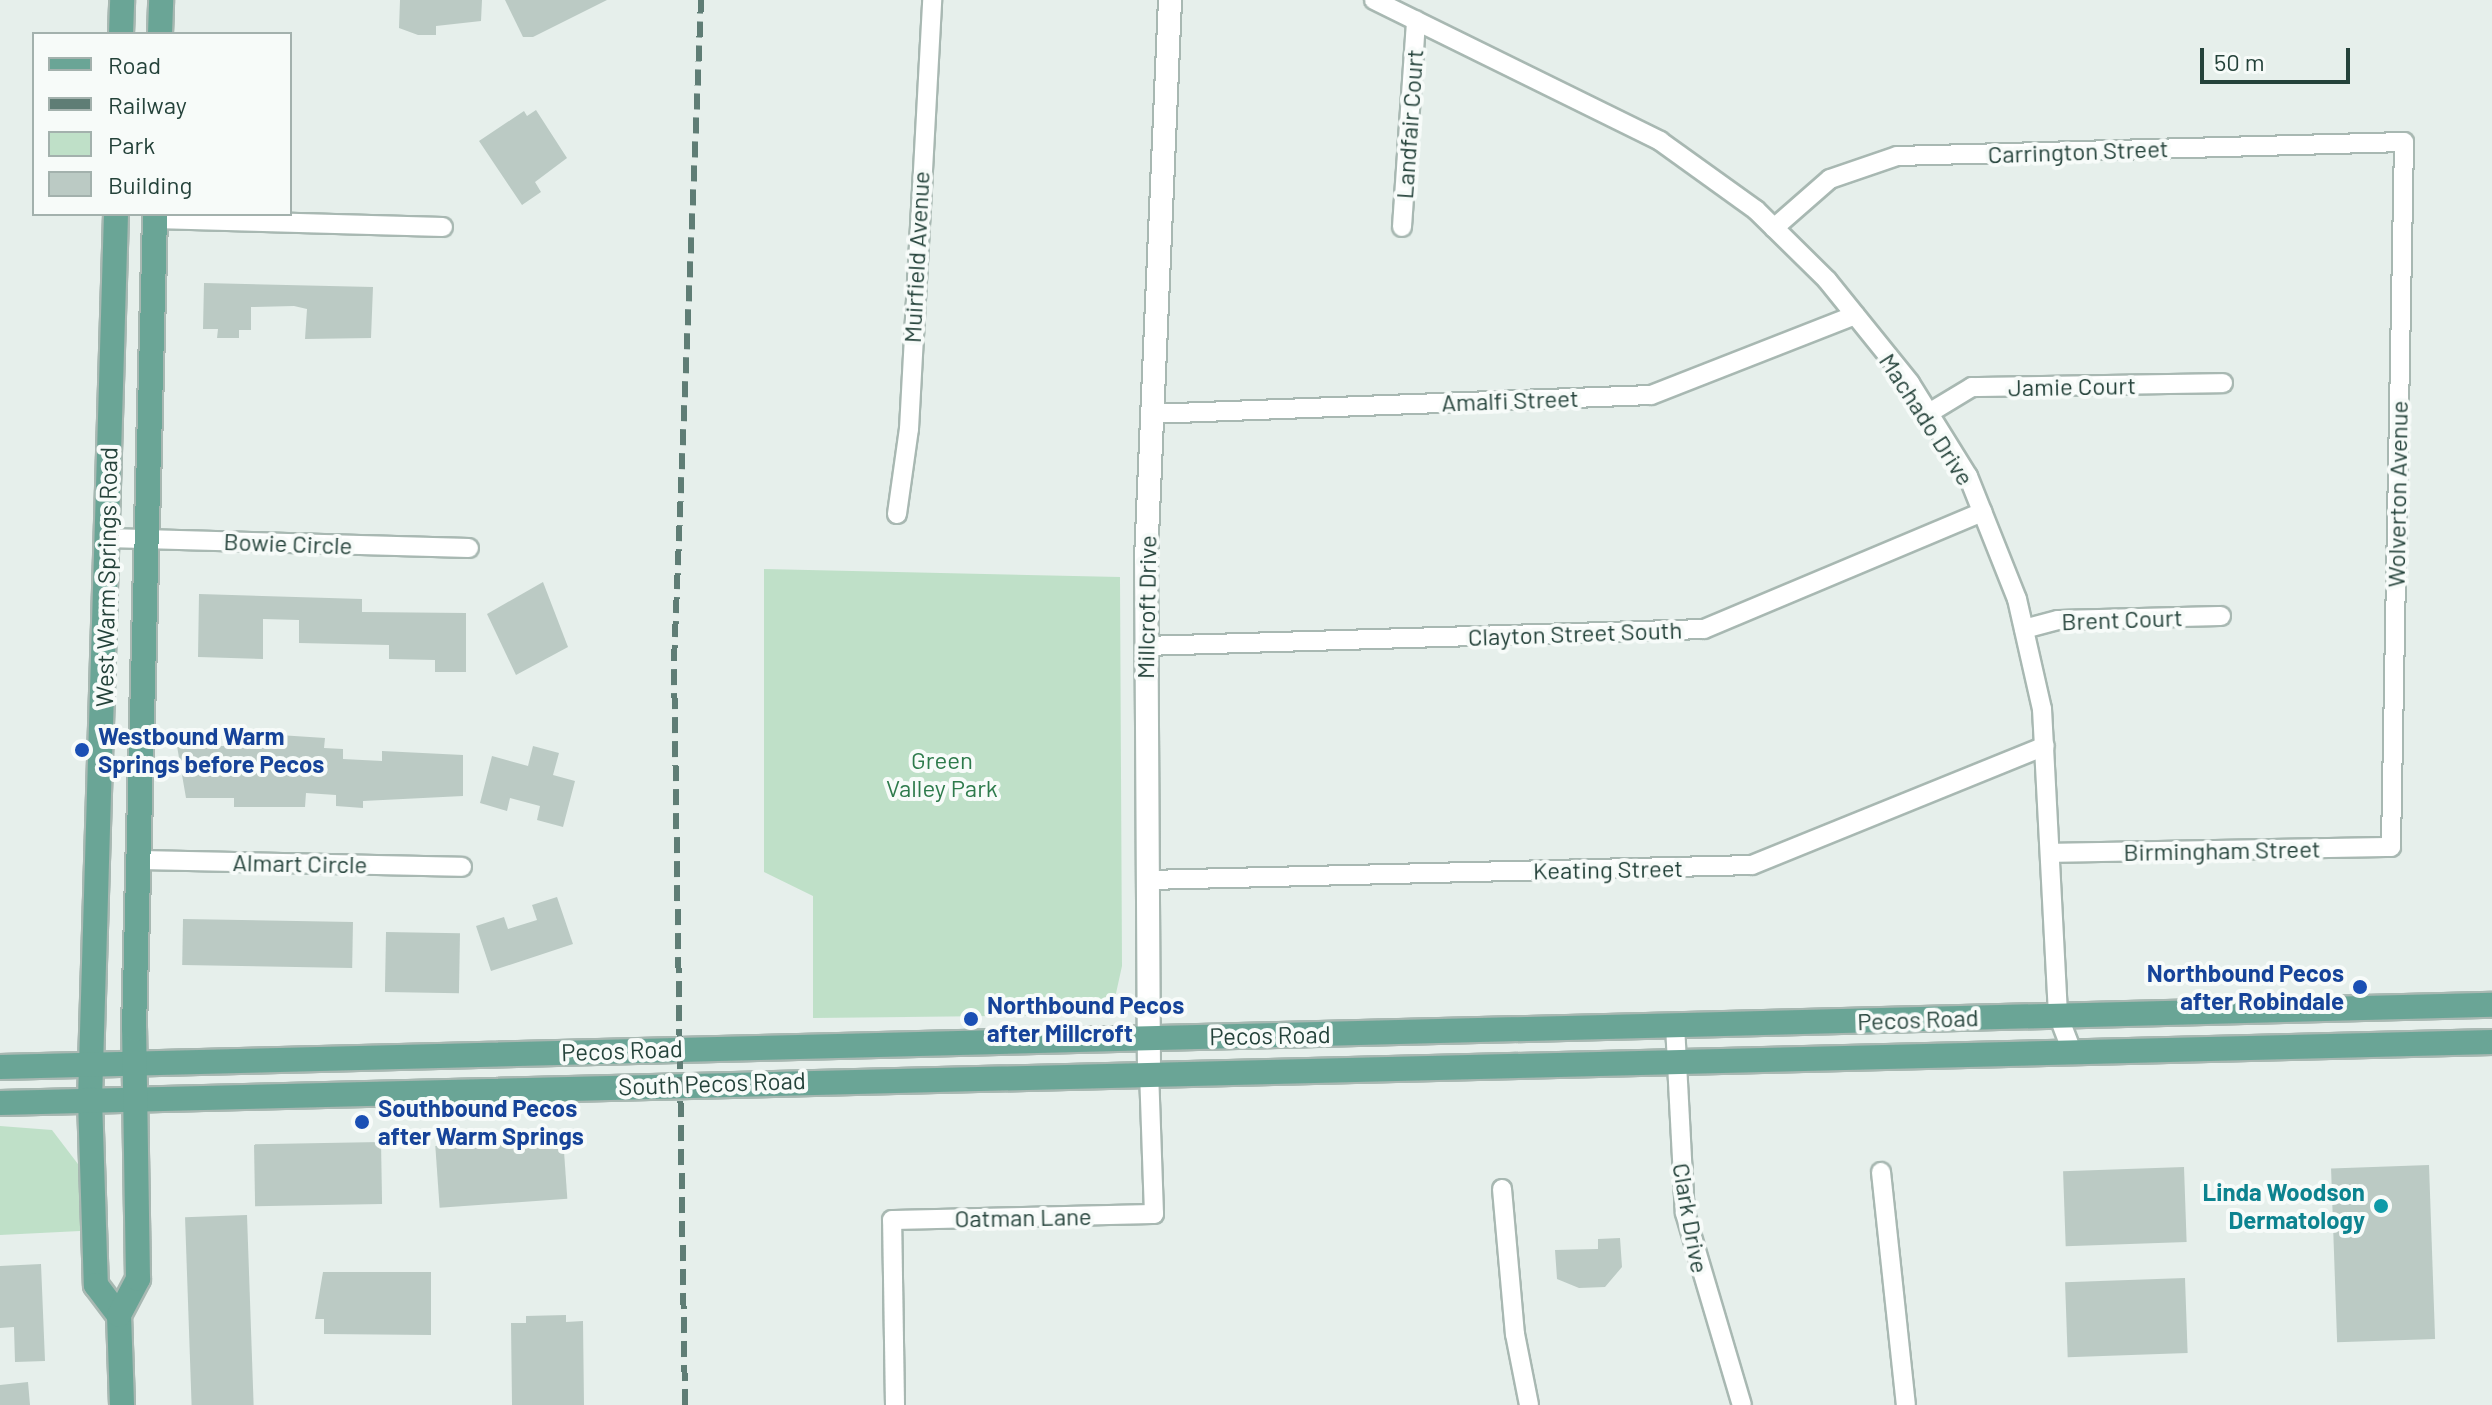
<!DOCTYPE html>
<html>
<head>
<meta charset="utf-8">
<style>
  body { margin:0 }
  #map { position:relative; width:2492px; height:1405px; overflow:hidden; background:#e6efeb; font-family:Barlow,sans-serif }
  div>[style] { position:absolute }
  .green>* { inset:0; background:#bfe0c8 }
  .building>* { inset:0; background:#bbcac4; transform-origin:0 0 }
  .roads { filter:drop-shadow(2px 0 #a8b8b2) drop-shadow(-2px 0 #a8b8b2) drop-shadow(0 2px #a8b8b2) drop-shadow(0 -2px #a8b8b2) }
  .minor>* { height:18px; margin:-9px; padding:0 9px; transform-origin:9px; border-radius:9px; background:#fff }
  .tertiary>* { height:22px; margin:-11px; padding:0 11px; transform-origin:11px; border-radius:11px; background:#fff }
  .primary>* { height:24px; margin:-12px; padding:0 12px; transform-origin:12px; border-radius:12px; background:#6aa596 }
  .rail>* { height:6px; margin-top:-3px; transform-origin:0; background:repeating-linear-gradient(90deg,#5f7d75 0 16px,transparent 0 24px) }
  .dots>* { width:22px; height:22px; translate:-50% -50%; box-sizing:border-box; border:4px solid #f7fbf9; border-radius:50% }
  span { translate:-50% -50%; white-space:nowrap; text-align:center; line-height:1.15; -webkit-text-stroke:8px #f7fbf9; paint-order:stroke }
  .street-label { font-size:24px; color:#24423a }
  .transit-label { font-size:24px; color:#164399; font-weight:700 }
  .left { translate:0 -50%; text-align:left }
  .right { translate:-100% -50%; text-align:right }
  .park-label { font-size:24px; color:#2d7a4b }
  .culture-label { font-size:24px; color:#0d838f; font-weight:700 }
  .legend { position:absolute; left:32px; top:32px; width:260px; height:184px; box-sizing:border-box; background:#f7fbf9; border:2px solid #a3b1ad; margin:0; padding:10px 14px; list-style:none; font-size:24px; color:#24423a }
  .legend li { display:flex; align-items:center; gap:16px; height:40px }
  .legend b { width:40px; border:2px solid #a3b1ad }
  .scale { position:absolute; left:2200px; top:48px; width:150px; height:36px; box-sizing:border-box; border:4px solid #24423a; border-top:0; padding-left:10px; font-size:24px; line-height:28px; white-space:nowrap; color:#24423a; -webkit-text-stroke:6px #f7fbf9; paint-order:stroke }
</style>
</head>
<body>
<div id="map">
  <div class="green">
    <div style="clip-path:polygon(764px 569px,1120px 577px,1122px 966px,1113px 1007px,1098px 1015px,813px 1018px,813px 896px,764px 872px)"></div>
    <div style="clip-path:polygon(0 1126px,52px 1130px,81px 1168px,80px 1231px,0 1235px)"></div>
  </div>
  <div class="building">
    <div style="clip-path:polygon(400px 0,482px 0,481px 21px,436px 26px,436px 35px,418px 35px,399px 28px)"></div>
    <div style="clip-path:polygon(505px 0,607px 0,533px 37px,523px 37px)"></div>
    <div style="clip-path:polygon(536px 110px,567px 158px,535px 182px,541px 192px,522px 205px,479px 141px,524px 111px,527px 116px)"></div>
    <div style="clip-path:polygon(204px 283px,373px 287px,371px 338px,305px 339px,307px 309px,294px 306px,251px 307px,251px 330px,239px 330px,239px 338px,217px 338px,218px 329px,203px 329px)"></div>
    <div style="clip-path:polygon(543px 582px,568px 647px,516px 675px,487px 614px)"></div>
    <div style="clip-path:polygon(199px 594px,362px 599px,362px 612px,466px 613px,466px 672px,435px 672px,435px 660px,389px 659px,389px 645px,299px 643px,299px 620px,263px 619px,263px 659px,198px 657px)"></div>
    <div style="clip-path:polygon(279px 735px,325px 738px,324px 748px,343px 749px,343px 759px,382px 761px,382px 751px,463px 755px,463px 796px,363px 801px,363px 808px,336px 806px,336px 795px,306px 793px,305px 807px,234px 807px,234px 798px,186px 798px,177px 746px,278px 746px)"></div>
    <div style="clip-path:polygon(533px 746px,559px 753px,553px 775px,575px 781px,563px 827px,537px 820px,540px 806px,510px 798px,507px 811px,480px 803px,492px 756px,528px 766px)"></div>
    <div style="clip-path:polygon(557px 897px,573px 944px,491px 971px,476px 926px,504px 917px,508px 929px,537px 920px,532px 905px)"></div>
    <div style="left:183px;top:919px;width:170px;height:46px;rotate:1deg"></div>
    <div style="left:386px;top:932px;width:74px;height:60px;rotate:1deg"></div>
    <div style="left:563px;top:1137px;width:62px;height:128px;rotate:86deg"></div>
    <div style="left:381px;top:1142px;width:62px;height:127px;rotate:89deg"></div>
    <div style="left:2429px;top:1165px;width:174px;height:98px;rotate:88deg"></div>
    <div style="left:2184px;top:1167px;width:75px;height:121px;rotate:88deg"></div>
    <div style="left:247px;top:1215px;width:190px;height:62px;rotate:88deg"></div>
    <div style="clip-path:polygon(1620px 1238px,1622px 1267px,1605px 1287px,1579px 1288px,1557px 1279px,1555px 1250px,1598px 1249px,1598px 1239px)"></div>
    <div style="clip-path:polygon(41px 1264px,45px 1361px,15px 1362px,14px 1327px,0 1328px,0 1266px)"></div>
    <div style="clip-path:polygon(323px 1272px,431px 1272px,431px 1335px,324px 1334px,324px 1319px,315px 1319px)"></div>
    <div style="left:2185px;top:1278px;width:75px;height:120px;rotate:88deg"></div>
    <div style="clip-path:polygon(566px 1315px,566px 1322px,583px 1321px,584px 1405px,512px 1405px,511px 1323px,526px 1323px,526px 1316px)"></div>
    <div style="clip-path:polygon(28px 1382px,30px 1405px,0 1405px,0 1385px)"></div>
  </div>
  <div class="roads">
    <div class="minor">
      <div style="left:1374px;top:0;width:319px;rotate:26.2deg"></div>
      <div style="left:1660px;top:141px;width:118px;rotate:35.7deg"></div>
      <div style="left:1756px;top:210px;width:100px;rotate:44.6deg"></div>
      <div style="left:1827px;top:280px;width:132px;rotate:51.1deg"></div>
      <div style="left:1910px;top:383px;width:110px;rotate:58.1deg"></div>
      <div style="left:1968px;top:476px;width:132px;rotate:68.3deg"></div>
      <div style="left:2017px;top:599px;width:113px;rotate:77.2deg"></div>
      <div style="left:2042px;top:709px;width:306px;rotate:87deg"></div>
      <div style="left:2058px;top:1015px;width:40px;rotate:69deg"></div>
      <div style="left:155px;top:219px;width:288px;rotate:1.6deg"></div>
      <div style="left:1402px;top:227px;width:207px;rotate:-86.1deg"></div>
      <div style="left:1774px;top:228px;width:74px;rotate:-41.2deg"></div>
      <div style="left:1830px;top:179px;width:71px;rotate:-18.9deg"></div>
      <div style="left:1897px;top:156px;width:507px;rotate:-1.58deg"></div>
      <div style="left:2404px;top:142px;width:705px;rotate:91.06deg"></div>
      <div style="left:2391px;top:847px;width:338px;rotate:179deg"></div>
      <div style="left:1929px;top:413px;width:50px;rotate:-31.2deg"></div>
      <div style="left:1972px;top:387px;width:251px;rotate:-0.9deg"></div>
      <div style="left:1150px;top:414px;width:501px;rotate:-2.17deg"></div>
      <div style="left:1651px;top:395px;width:219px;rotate:-21.4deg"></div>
      <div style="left:897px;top:514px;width:86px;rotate:-82deg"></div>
      <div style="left:909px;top:429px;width:430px;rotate:-86.9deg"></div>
      <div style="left:107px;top:538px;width:362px;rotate:1.6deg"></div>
      <div style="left:2024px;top:629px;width:35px;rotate:-15deg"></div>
      <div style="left:2058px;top:620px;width:163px;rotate:-1.4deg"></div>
      <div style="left:1145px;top:646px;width:559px;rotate:-1.74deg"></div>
      <div style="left:1704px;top:629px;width:302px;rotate:-22.8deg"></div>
      <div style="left:138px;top:860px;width:324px;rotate:1.2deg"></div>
      <div style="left:1148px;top:880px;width:604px;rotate:-1.42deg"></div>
      <div style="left:1752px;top:865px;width:316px;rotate:-22.1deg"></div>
      <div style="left:1675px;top:1025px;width:188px;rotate:87deg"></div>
      <div style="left:1685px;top:1213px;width:200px;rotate:73.5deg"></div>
      <div style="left:1881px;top:1172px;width:234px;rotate:83.9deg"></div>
      <div style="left:1502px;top:1189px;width:146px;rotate:84.9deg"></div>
      <div style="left:1515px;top:1334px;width:72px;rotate:78.8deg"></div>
      <div style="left:895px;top:1405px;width:185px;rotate:-90.9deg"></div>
      <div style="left:892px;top:1220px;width:262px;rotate:-1.3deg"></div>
      <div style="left:1154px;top:1214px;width:141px;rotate:-92deg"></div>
    </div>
    <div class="tertiary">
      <div style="left:1149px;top:1073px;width:514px;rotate:-90.33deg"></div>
      <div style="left:1146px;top:559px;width:560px;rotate:-87.54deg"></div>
    </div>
    <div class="primary">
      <div style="left:121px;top:34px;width:34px;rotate:-88deg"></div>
      <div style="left:160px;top:34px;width:34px;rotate:-88deg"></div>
      <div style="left:116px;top:214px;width:885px;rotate:91.68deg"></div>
      <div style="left:90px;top:1099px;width:186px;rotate:88.2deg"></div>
      <div style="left:96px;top:1285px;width:38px;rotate:53deg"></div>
      <div style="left:0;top:1067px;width:2493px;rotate:-1.43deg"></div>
      <div style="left:0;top:1103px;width:2493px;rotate:-1.4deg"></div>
      <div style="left:122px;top:1405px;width:90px;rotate:-91.9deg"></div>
      <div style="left:119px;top:1315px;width:41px;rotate:-62.2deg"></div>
      <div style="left:138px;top:1279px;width:250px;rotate:-90.9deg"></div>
      <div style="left:134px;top:1029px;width:815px;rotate:-88.52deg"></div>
    </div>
  </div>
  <div class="rail">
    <div style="left:685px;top:1405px;width:744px;rotate:-90.85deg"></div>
    <div style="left:674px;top:661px;width:662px;rotate:-87.66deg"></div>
  </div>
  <div class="dots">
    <div style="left:82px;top:750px;background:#1a4fb4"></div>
    <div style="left:2360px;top:987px;background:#1a4fb4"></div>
    <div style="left:971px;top:1019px;background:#1a4fb4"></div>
    <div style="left:362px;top:1122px;background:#1a4fb4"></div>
    <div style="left:2381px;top:1206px;background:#0f9aa8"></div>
  </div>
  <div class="street-label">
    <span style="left:1409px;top:124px;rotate:-86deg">Landfair Court</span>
    <span style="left:2078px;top:151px;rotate:-2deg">Carrington Street</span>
    <span style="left:916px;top:257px;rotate:-87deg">Muirfield Avenue</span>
    <span style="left:2072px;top:386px;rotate:-1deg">Jamie Court</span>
    <span style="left:1510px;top:400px;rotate:-2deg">Amalfi Street</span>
    <span style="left:1927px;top:419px;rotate:57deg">Machado Drive</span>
    <span style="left:2397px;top:494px;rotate:-89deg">Wolverton Avenue</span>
    <span style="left:288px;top:543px;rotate:2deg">Bowie Circle</span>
    <span style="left:106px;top:577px;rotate:-89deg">West Warm Springs Road</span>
    <span style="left:1146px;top:607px;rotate:-89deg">Millcroft Drive</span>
    <span style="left:2122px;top:619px;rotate:-2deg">Brent Court</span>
    <span style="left:1575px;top:633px;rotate:-2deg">Clayton Street South</span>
    <span style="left:2222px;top:850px;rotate:-1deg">Birmingham Street</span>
    <span style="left:300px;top:863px;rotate:1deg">Almart Circle</span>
    <span style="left:1608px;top:869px;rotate:-1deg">Keating Street</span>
    <span style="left:1918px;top:1019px;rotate:-2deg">Pecos Road</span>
    <span style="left:1270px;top:1035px;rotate:-1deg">Pecos Road</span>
    <span style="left:622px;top:1050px;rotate:-2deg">Pecos Road</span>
    <span style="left:712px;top:1083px;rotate:-2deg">South Pecos Road</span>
    <span style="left:1023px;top:1217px;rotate:-1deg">Oatman Lane</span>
    <span style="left:1691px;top:1218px;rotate:80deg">Clark Drive</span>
  </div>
  <div class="transit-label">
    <span class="left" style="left:98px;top:750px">Westbound Warm<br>Springs before Pecos</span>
    <span class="right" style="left:2344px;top:987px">Northbound Pecos<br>after Robindale</span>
    <span class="left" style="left:987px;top:1019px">Northbound Pecos<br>after Millcroft</span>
    <span class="left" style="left:378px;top:1122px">Southbound Pecos<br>after Warm Springs</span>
  </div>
  <div class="park-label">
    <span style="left:942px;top:774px">Green<br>Valley Park</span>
  </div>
  <div class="culture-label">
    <span class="right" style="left:2365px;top:1206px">Linda Woodson<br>Dermatology</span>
  </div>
  <ul class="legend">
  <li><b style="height:10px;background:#6aa596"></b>Road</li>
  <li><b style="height:10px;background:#5f7d75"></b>Railway</li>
  <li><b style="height:22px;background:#bfe0c8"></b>Park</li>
  <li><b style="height:22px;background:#bbcac4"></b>Building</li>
  </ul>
  <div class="scale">50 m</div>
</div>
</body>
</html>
